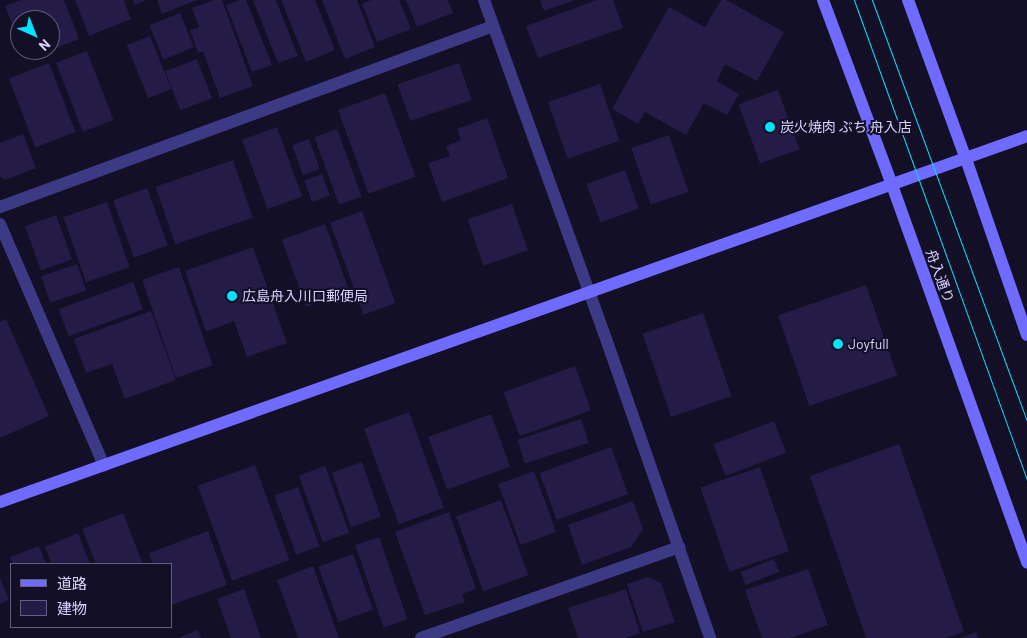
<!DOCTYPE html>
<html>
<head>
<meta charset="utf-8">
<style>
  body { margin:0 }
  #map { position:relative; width:1027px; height:638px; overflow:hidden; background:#130f26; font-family:Barlow,"Noto Sans JP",sans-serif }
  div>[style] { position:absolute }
  .building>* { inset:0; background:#241b47; transform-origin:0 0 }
  .street>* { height:12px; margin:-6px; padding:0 6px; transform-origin:6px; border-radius:6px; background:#3d3a85 }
  .secondary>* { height:12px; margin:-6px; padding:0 6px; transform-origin:6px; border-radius:6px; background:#6f6bff }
  .tram>* { height:1px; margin:-0.5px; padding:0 0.5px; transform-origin:0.5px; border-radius:0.5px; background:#00e5ff }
  .dots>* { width:14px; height:14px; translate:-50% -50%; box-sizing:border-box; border:2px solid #130f26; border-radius:50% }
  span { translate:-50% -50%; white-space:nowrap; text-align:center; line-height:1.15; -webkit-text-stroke:4px #130f26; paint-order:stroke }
  .poi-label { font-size:14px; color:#d9d4ff }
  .left { translate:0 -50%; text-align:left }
  .street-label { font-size:14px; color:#d9d4ff }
  .legend { position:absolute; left:10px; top:563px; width:162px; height:65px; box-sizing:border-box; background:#130f26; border:1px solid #625e7d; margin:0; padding:6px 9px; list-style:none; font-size:15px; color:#d9d4ff }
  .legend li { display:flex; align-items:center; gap:10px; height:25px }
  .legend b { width:25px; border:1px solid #625e7d }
  .north { position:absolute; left:10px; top:10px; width:50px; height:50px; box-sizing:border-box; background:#130f26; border:1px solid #625e7d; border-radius:50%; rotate:136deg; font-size:14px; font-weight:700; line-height:20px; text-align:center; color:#d9d4ff }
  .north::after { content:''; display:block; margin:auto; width:18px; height:22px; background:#00e5ff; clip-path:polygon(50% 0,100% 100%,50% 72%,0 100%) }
</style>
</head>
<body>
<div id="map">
  <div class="building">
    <div style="clip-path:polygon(21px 0,64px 0,79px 39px,26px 60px,22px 50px,50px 50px,50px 20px,20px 20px,20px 44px,5px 6px)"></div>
    <div style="clip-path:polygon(75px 0,124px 0,131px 19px,89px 36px)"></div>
    <div style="clip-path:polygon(133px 0,146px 0,134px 5px)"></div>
    <div style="clip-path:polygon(157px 0,197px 0,162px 14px)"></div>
    <div style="clip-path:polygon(214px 0,222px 0,253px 86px,220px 98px,203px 51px,198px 53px,190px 30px,199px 27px,192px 8px)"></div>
    <div style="clip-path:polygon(239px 0,246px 0,272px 65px,252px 72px,226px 5px)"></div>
    <div style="clip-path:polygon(253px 0,276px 0,298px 56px,278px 63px)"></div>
    <div style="clip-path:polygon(281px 0,315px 0,335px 50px,306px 62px)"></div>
    <div style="clip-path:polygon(322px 0,357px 0,375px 47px,345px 59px)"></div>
    <div style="clip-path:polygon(371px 0,399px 0,411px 29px,377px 42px,362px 4px)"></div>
    <div style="clip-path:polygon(406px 0,448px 0,453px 13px,417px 27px)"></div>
    <div style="clip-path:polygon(540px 0,575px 0,544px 11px)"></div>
    <div style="clip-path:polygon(597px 0,613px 0,623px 28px,538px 58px,526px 26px)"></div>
    <div style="clip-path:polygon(721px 0,726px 0,784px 32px,757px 81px,725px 64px,717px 81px,739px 94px,727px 115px,704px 103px,686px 135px,645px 112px,638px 124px,612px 109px,669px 7px,705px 27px)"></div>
    <div style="left:180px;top:13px;width:37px;height:33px;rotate:68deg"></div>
    <div style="left:150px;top:36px;width:57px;height:25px;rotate:68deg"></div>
    <div style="left:87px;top:51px;width:74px;height:33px;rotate:69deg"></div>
    <div style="left:197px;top:59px;width:42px;height:34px;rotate:69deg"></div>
    <div style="left:49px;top:63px;width:74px;height:43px;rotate:69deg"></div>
    <div style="left:459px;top:63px;width:39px;height:65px;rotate:71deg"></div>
    <div style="left:600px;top:84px;width:60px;height:55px;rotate:71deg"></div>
    <div style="left:778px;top:90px;width:63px;height:42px;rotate:70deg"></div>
    <div style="left:385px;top:93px;width:89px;height:50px;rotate:70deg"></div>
    <div style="clip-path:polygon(487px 118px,508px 178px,442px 202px,428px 163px,450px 156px,446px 146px,461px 140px,457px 129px)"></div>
    <div style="left:277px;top:127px;width:74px;height:37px;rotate:70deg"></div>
    <div style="left:337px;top:129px;width:72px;height:24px;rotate:70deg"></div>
    <div style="clip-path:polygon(23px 134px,36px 168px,5px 180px,0 177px,0 143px)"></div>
    <div style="left:669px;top:135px;width:60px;height:40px;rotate:71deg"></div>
    <div style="left:309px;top:139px;width:32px;height:18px;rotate:70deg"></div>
    <div style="left:233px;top:160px;width:61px;height:82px;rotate:71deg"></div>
    <div style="left:625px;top:170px;width:41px;height:41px;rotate:70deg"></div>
    <div style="left:322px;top:174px;width:23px;height:19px;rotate:70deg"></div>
    <div style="left:147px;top:188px;width:61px;height:36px;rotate:70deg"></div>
    <div style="left:107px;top:202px;width:69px;height:46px;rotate:71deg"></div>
    <div style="left:512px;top:204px;width:49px;height:47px;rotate:71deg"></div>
    <div style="left:362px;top:211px;width:98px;height:34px;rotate:70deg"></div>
    <div style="left:56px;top:215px;width:47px;height:33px;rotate:70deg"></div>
    <div style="left:325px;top:224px;width:71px;height:46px;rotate:70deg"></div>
    <div style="clip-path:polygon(253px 247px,287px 343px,247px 357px,234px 321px,206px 332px,185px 271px)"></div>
    <div style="left:77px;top:264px;width:28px;height:38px;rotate:71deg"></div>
    <div style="left:179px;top:267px;width:104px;height:39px;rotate:71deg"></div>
    <div style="left:133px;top:282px;width:29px;height:79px;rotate:70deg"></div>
    <div style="left:866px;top:285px;width:96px;height:93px;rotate:71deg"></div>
    <div style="clip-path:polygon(151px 311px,176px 380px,125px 399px,112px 364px,86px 373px,74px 339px)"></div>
    <div style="left:703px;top:313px;width:88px;height:64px;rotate:71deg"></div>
    <div style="clip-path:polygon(6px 319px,49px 416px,0 438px,0 322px)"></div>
    <div style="left:575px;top:366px;width:47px;height:76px;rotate:70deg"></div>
    <div style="left:409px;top:412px;width:102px;height:48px;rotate:70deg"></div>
    <div style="left:491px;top:414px;width:56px;height:67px;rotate:70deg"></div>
    <div style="left:581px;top:419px;width:25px;height:67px;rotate:72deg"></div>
    <div style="left:774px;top:421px;width:34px;height:65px;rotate:69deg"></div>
    <div style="clip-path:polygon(899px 444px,964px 632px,946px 638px,866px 638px,810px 476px)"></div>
    <div style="left:611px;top:447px;width:50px;height:76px;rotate:70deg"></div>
    <div style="left:362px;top:462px;width:58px;height:32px;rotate:71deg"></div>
    <div style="left:255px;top:465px;width:101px;height:61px;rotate:70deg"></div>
    <div style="left:325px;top:466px;width:71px;height:28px;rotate:70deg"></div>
    <div style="left:760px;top:467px;width:89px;height:63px;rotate:71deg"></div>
    <div style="left:534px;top:471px;width:65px;height:38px;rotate:70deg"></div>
    <div style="left:298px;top:487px;width:63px;height:25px;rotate:70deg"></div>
    <div style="left:501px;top:500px;width:80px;height:48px;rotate:70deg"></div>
    <div style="clip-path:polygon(633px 501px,643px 529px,631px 547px,582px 565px,568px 525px)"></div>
    <div style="clip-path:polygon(449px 512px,476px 589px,462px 594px,465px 602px,425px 615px,395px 532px)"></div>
    <div style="clip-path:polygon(123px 513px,143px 564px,96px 564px,82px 529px)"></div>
    <div style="clip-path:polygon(208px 531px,227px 585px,171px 605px,171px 564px,153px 564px,149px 553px)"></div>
    <div style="clip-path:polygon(78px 533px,90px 564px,52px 564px,45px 547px)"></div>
    <div style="left:379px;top:537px;width:87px;height:25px;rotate:71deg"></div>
    <div style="clip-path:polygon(39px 546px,46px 564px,13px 564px,10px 557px)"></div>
    <div style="left:353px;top:554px;width:59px;height:37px;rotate:70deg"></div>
    <div style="left:774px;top:559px;width:14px;height:36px;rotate:69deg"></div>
    <div style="clip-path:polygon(313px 566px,339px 638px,298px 638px,277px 580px)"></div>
    <div style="clip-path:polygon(808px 569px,828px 625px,790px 638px,762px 638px,745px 590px)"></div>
    <div style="clip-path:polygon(648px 577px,661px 583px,675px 622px,643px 632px,627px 584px)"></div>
    <div style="clip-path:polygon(0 578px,9px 600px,0 604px)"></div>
    <div style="clip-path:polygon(244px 589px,261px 638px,231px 638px,217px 599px)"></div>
    <div style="clip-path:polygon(626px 589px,640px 633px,625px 638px,578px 638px,568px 608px)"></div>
    <div style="clip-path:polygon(198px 630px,201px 638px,178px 638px)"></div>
    <div style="clip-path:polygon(976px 632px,978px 638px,960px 638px)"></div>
  </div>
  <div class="street">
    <div style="left:484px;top:0;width:354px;rotate:70.2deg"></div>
    <div style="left:604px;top:333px;width:323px;rotate:70.8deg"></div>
    <div style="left:0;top:207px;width:525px;rotate:-20.16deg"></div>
    <div style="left:0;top:224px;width:263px;rotate:66.7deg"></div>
    <div style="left:421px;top:638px;width:274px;rotate:-19.4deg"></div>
  </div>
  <div class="secondary">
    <div style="left:823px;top:0;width:197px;rotate:69.5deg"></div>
    <div style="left:892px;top:185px;width:401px;rotate:70.3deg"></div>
    <div style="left:908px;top:0;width:169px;rotate:70deg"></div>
    <div style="left:966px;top:159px;width:186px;rotate:70.9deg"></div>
    <div style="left:0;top:502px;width:1090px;rotate:-19.61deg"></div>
  </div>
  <div class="tram">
    <div style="left:854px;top:0;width:510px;rotate:70.18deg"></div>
    <div style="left:872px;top:0;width:450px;rotate:69.8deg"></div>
  </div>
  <div class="dots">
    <div style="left:770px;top:127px;background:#00e5ff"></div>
    <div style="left:232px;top:296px;background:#00e5ff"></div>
    <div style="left:838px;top:344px;background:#00e5ff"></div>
  </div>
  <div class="poi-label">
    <span class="left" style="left:780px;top:127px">炭火焼肉 ぶち 舟入店</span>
    <span class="left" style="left:242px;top:296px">広島舟入川口郵便局</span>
    <span class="left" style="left:848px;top:344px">Joyfull</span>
  </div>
  <div class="street-label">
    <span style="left:940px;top:276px;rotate:70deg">舟入通り</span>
  </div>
  <ul class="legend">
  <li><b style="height:6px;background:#6f6bff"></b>道路</li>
  <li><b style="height:14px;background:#241b47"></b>建物</li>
  </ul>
  <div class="north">N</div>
</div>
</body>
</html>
